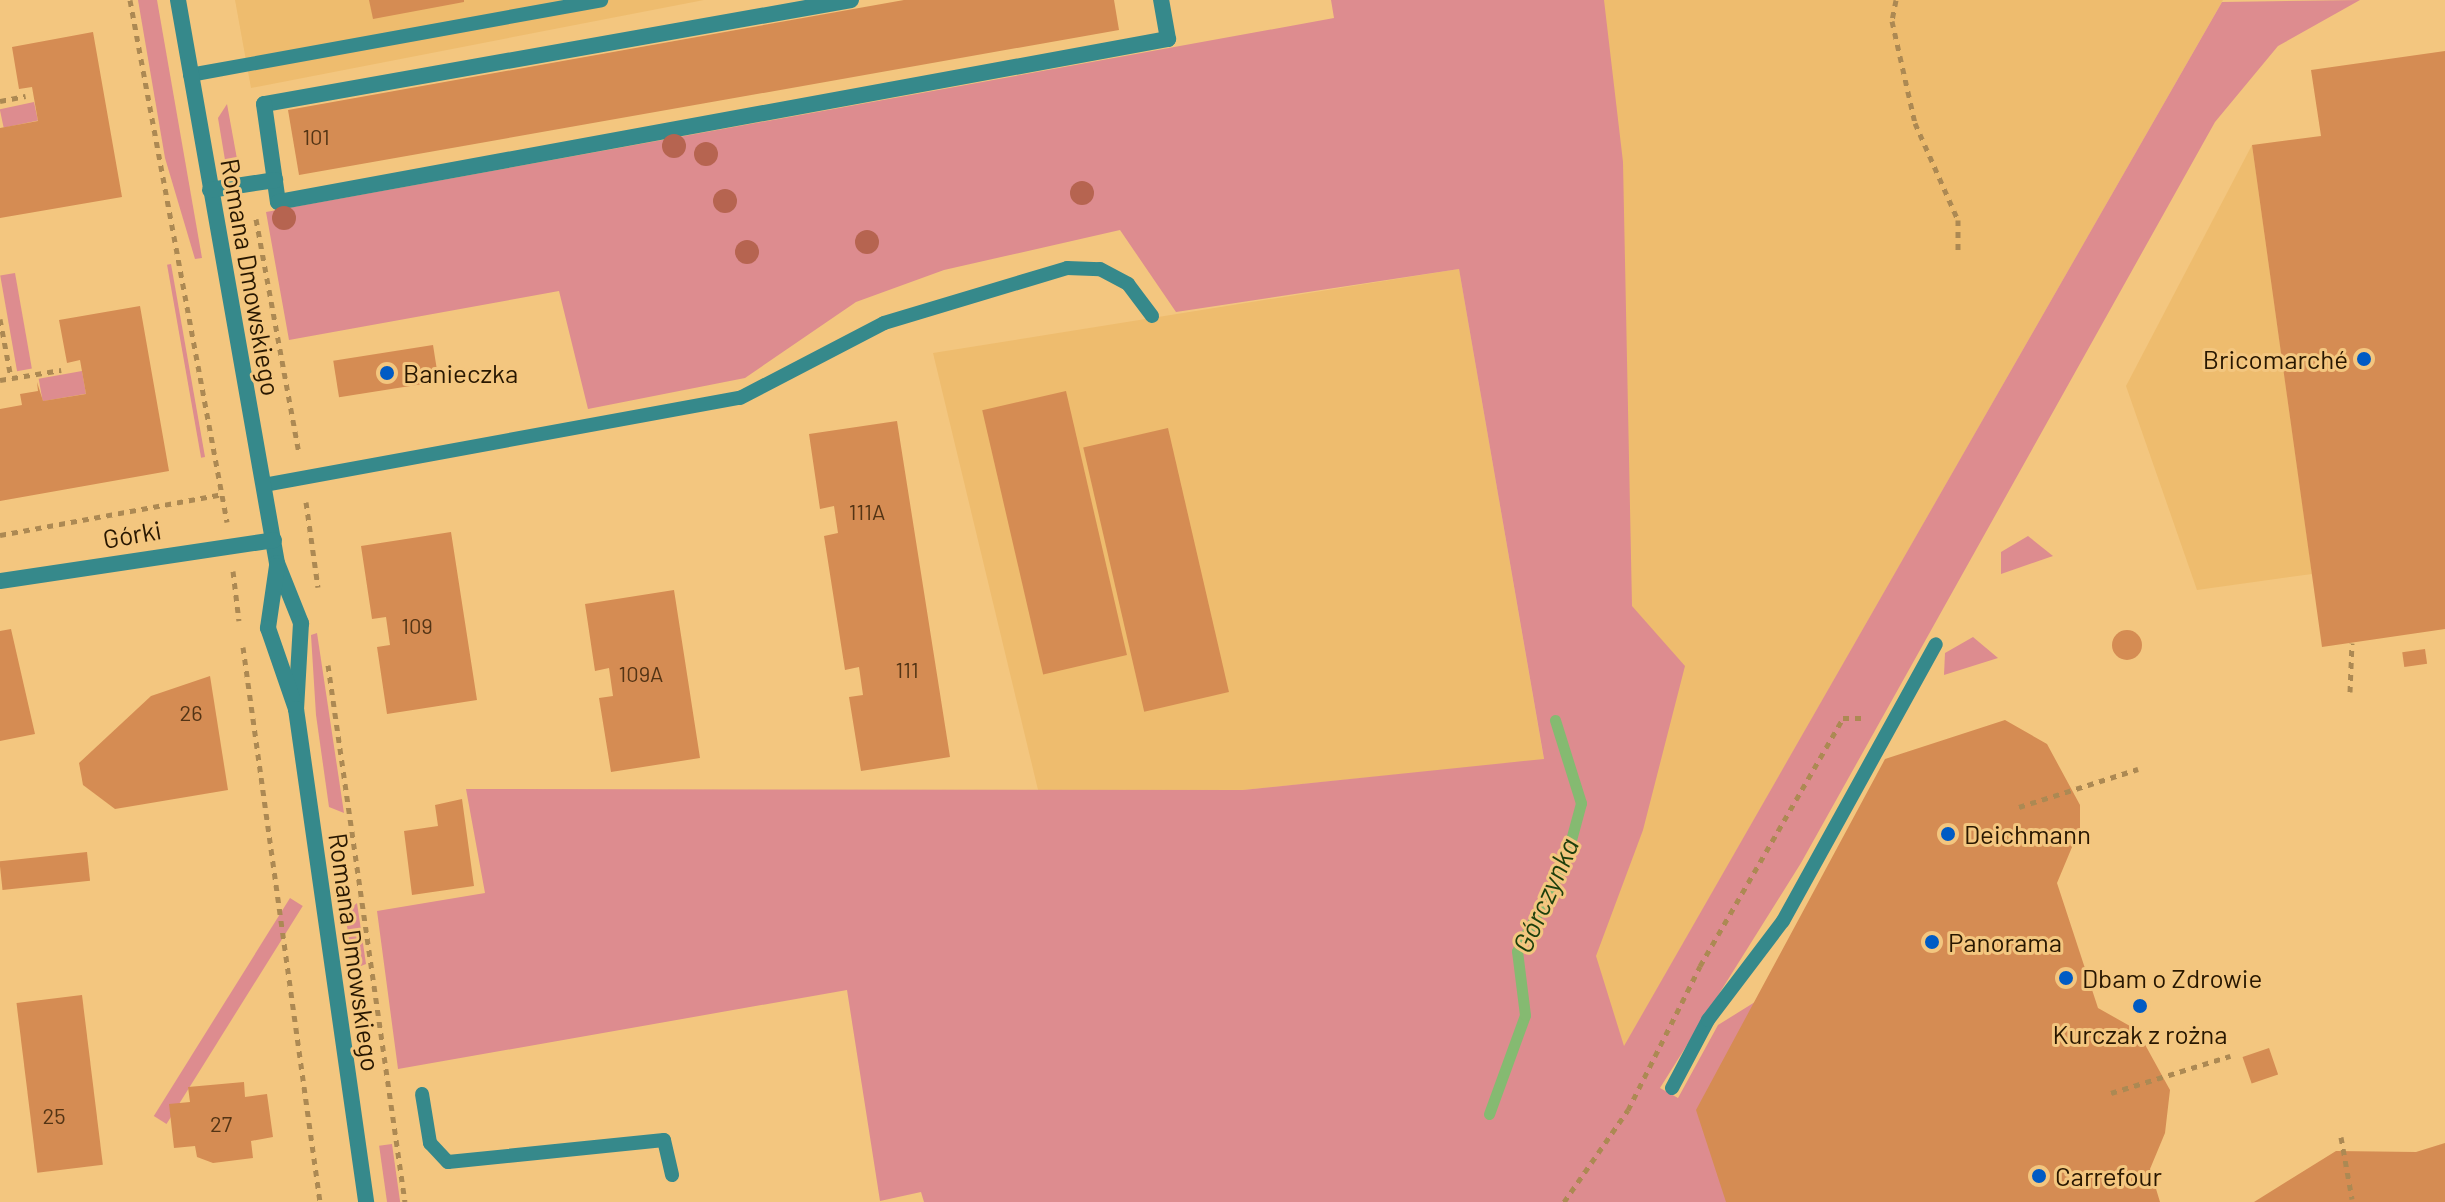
<!DOCTYPE html>
<html>
<head>
<meta charset="utf-8">
<style>
  body { margin:0 }
  #map { position:relative; width:2445px; height:1202px; overflow:hidden; background:#f3c67f; font-family:Barlow,sans-serif }
  div>[style] { position:absolute }
  .built>* { inset:0; background:#eebc6e }
  .green>* { inset:0; background:#dd8c8f; transform-origin:0 0 }
  .stream>* { height:11px; margin:-5.5px; padding:0 5.5px; transform-origin:5.5px; border-radius:5.5px; background:#85ba71 }
  .building>* { inset:0; background:#d58c53; transform-origin:0 0 }
  .round { border-radius:50% }
  .path>* { height:5px; margin-top:-2.5px; transform-origin:0; background:repeating-linear-gradient(90deg,#ac8953 0 6px,transparent 0 12px) }
  .lane>* { height:14px; margin:-7px; padding:0 7px; transform-origin:7px; border-radius:7px; background:#36898b }
  .street>* { height:16px; margin:-8px; padding:0 8px; transform-origin:8px; border-radius:8px; background:#36898b }
  .trees>* { width:24px; height:24px; margin:-12px; border-radius:50%; background:#b66450 }
  .dots>* { width:22px; height:22px; translate:-50% -50%; box-sizing:border-box; border:4px solid #f3c67f; border-radius:50% }
  span { translate:-50% -50%; white-space:nowrap; text-align:center; line-height:1.15; -webkit-text-stroke:6px #f3c67f; paint-order:stroke }
  .number-label { font-size:22px; color:#533415 }
  .number-label span { -webkit-text-stroke-width:0 }
  .street-label { font-size:26px; color:#281700 }
  .poi-label { font-size:26px; color:#281700 }
  .right { translate:-100% -50%; text-align:right }
  .left { translate:0 -50%; text-align:left }
  .water-label { font-size:28px; color:#1c3f0c; font-style:italic }
</style>
</head>
<body>
<div id="map">
  <div class="built">
    <div style="clip-path:polygon(235px 0,704px 0,251px 88px)"></div>
    <div style="clip-path:polygon(1521px 0,2223px 0,1616px 1061px,1421px 1202px,1561px 890px)"></div>
    <div style="clip-path:polygon(2252px 145px,2312px 574px,2197px 590px,2126px 386px)"></div>
    <div style="clip-path:polygon(1459px 269px,1544px 760px,1243px 790px,1039px 794px,933px 353px)"></div>
  </div>
  <div class="green">
    <div style="clip-path:polygon(138px 0,157px 0,202px 258px,195px 259px,165px 158px)"></div>
    <div style="clip-path:polygon(1331px 0,1604px 0,1623px 162px,1632px 606px,1685px 666px,1643px 830px,1596px 956px,1624px 1046px,2222px 2px,2360px 0,2278px 46px,2215px 122px,1801px 863px,1660px 1088px,1678px 1098px,1718px 1025px,1755px 1002px,1726px 1202px,924px 1202px,921px 1192px,880px 1201px,847px 990px,398px 1069px,377px 911px,485px 893px,466px 789px,1243px 790px,1544px 759px,1459px 269px,1176px 312px,1120px 230px,944px 270px,856px 302px,745px 378px,588px 409px,559px 291px,289px 340px,266px 212px,1334px 18px)"></div>
    <div style="left:34px;top:102px;width:19px;height:35px;rotate:78deg"></div>
    <div style="clip-path:polygon(227px 104px,239px 170px,227px 172px,218px 118px)"></div>
    <div style="left:171px;top:264px;width:196px;height:4px;rotate:80deg"></div>
    <div style="left:15px;top:273px;width:97px;height:15px;rotate:80deg"></div>
    <div style="left:82px;top:371px;width:23px;height:44px;rotate:80deg"></div>
    <div style="clip-path:polygon(2028px 536px,2053px 556px,2001px 574px,2001px 552px)"></div>
    <div style="clip-path:polygon(317px 633px,344px 813px,329px 807px,316px 715px,311px 635px)"></div>
    <div style="clip-path:polygon(1973px 637px,1998px 658px,1944px 675px,1945px 653px)"></div>
    <div style="left:290px;top:898px;width:15px;height:257px;rotate:32deg"></div>
    <div style="clip-path:polygon(357px 903px,366px 964px,361px 966px,352px 959px,345px 913px)"></div>
    <div style="left:392px;top:1144px;width:59px;height:13px;rotate:82deg"></div>
  </div>
  <div class="stream">
    <div style="left:1489px;top:1114px;width:105px;rotate:-70deg"></div>
    <div style="left:1525px;top:1015px;width:64px;rotate:-97.1deg"></div>
    <div style="left:1517px;top:951px;width:101px;rotate:-61.7deg"></div>
    <div style="left:1565px;top:862px;width:61px;rotate:-74.8deg"></div>
    <div style="left:1581px;top:803px;width:87px;rotate:-107.4deg"></div>
  </div>
  <div class="building">
    <div style="clip-path:polygon(369px 0,464px 0,464px 2px,373px 19px)"></div>
    <div style="clip-path:polygon(904px 0,1114px 0,1119px 30px,299px 175px,288px 110px)"></div>
    <div style="clip-path:polygon(93px 32px,122px 197px,0 218px,0 128px,38px 121px,32px 87px,19px 89px,12px 47px)"></div>
    <div style="clip-path:polygon(2445px 51px,2445px 629px,2322px 647px,2252px 145px,2321px 136px,2311px 70px)"></div>
    <div style="clip-path:polygon(140px 306px,169px 471px,0 501px,0 409px,22px 405px,20px 394px,38px 391px,37px 382px,43px 401px,86px 394px,80px 360px,67px 363px,59px 320px)"></div>
    <div style="left:433px;top:345px;width:37px;height:101px;rotate:81deg"></div>
    <div style="left:1066px;top:391px;width:271px;height:86px;rotate:77deg"></div>
    <div style="clip-path:polygon(897px 421px,950px 757px,861px 771px,849px 697px,863px 695px,859px 667px,845px 670px,824px 536px,838px 533px,834px 506px,820px 509px,809px 434px)"></div>
    <div style="left:1168px;top:428px;width:271px;height:87px;rotate:77deg"></div>
    <div style="clip-path:polygon(451px 532px,477px 700px,387px 714px,377px 647px,390px 645px,386px 617px,372px 619px,361px 546px)"></div>
    <div style="clip-path:polygon(674px 590px,700px 758px,611px 772px,599px 698px,613px 696px,609px 668px,595px 671px,585px 604px)"></div>
    <div style="clip-path:polygon(11px 629px,35px 734px,0 741px,0 631px)"></div>
    <div class="round" style="left:2112px;top:630px;width:30px;height:30px"></div>
    <div style="left:2425px;top:649px;width:15px;height:23px;rotate:82deg"></div>
    <div style="clip-path:polygon(210px 676px,228px 790px,115px 809px,83px 785px,79px 763px,151px 696px)"></div>
    <div style="clip-path:polygon(2005px 720px,2047px 744px,2080px 805px,2080px 828px,2057px 883px,2098px 1008px,2137px 1030px,2170px 1090px,2165px 1133px,2150px 1169px,2160px 1202px,1726px 1202px,1696px 1110px,1885px 759px)"></div>
    <div style="clip-path:polygon(462px 799px,474px 886px,412px 895px,404px 831px,438px 826px,435px 805px)"></div>
    <div style="left:87px;top:852px;width:29px;height:88px;rotate:84deg"></div>
    <div style="left:82px;top:995px;width:171px;height:66px;rotate:83deg"></div>
    <div style="left:2269px;top:1048px;width:28px;height:28px;rotate:71deg"></div>
    <div style="clip-path:polygon(244px 1082px,245px 1097px,267px 1094px,273px 1137px,251px 1141px,253px 1158px,213px 1163px,197px 1157px,195px 1146px,174px 1148px,169px 1104px,190px 1102px,188px 1087px)"></div>
    <div style="clip-path:polygon(2445px 1143px,2445px 1202px,2254px 1202px,2336px 1151px,2416px 1152px)"></div>
  </div>
  <div class="path">
    <div style="left:130px;top:0;width:531px;rotate:79.47deg"></div>
    <div style="left:1896px;top:0;width:21px;rotate:101deg"></div>
    <div style="left:1892px;top:21px;width:105px;rotate:77.3deg"></div>
    <div style="left:1915px;top:123px;width:106px;rotate:66.1deg"></div>
    <div style="left:1958px;top:220px;width:32px;rotate:90deg"></div>
    <div style="left:0;top:101px;width:26px;rotate:-11deg"></div>
    <div style="left:256px;top:219px;width:238px;rotate:79.6deg"></div>
    <div style="left:0;top:319px;width:60px;rotate:79.4deg"></div>
    <div style="left:0;top:380px;width:62px;rotate:-9.3deg"></div>
    <div style="left:306px;top:502px;width:86px;rotate:82deg"></div>
    <div style="left:0;top:535px;width:227px;rotate:-10.4deg"></div>
    <div style="left:233px;top:571px;width:50px;rotate:83.2deg"></div>
    <div style="left:243px;top:647px;width:560px;rotate:82.1deg"></div>
    <div style="left:328px;top:665px;width:542px;rotate:81.84deg"></div>
    <div style="left:2350px;top:692px;width:49px;rotate:-87.7deg"></div>
    <div style="left:2019px;top:807px;width:125px;rotate:-17.7deg"></div>
    <div style="left:2111px;top:1093px;width:125px;rotate:-17.3deg"></div>
    <div style="left:2341px;top:1137px;width:63px;rotate:79.9deg"></div>
    <div style="left:1564px;top:1202px;width:112px;rotate:-55.2deg"></div>
    <div style="left:1628px;top:1110px;width:161px;rotate:-63.4deg"></div>
    <div style="left:1700px;top:966px;width:286px;rotate:-60deg"></div>
    <div style="left:1843px;top:718px;width:23px"></div>
  </div>
  <div class="lane">
    <div style="left:190px;top:75px;width:418px;rotate:-10.3deg"></div>
    <div style="left:264px;top:485px;width:484px;rotate:-10.4deg"></div>
    <div style="left:740px;top:398px;width:162px;rotate:-27.5deg"></div>
    <div style="left:884px;top:323px;width:191px;rotate:-16.7deg"></div>
    <div style="left:1067px;top:268px;width:33px;rotate:2deg"></div>
    <div style="left:1100px;top:269px;width:32px;rotate:28deg"></div>
    <div style="left:1128px;top:284px;width:40px;rotate:53deg"></div>
    <div style="left:1672px;top:1088px;width:77px;rotate:-62.1deg"></div>
    <div style="left:1708px;top:1020px;width:124px;rotate:-52.9deg"></div>
    <div style="left:1783px;top:921px;width:316px;rotate:-61.1deg"></div>
    <div style="left:422px;top:1094px;width:50px;rotate:80.7deg"></div>
    <div style="left:430px;top:1143px;width:26px;rotate:47deg"></div>
    <div style="left:448px;top:1162px;width:217px;rotate:-5.8deg"></div>
    <div style="left:664px;top:1140px;width:36px;rotate:77deg"></div>
  </div>
  <div class="street">
    <div style="left:178px;top:0;width:572px;rotate:80.03deg"></div>
    <div style="left:277px;top:563px;width:65px;rotate:68.2deg"></div>
    <div style="left:301px;top:623px;width:86px;rotate:93.3deg"></div>
    <div style="left:851px;top:0;width:596px;rotate:169.95deg"></div>
    <div style="left:264px;top:104px;width:99px;rotate:81.9deg"></div>
    <div style="left:278px;top:202px;width:905px;rotate:-10.38deg"></div>
    <div style="left:1168px;top:39px;width:40px;rotate:-100deg"></div>
    <div style="left:210px;top:190px;width:66px;rotate:-8.7deg"></div>
    <div style="left:277px;top:566px;width:63px;rotate:98.3deg"></div>
    <div style="left:268px;top:628px;width:86px;rotate:70.9deg"></div>
    <div style="left:296px;top:709px;width:498px;rotate:81.9deg"></div>
    <div style="left:0;top:581px;width:277px;rotate:-8.5deg"></div>
  </div>
  <div class="trees">
    <div style="left:674px;top:146px"></div>
    <div style="left:706px;top:154px"></div>
    <div style="left:1082px;top:193px"></div>
    <div style="left:725px;top:201px"></div>
    <div style="left:284px;top:218px"></div>
    <div style="left:867px;top:242px"></div>
    <div style="left:747px;top:252px"></div>
  </div>
  <div class="dots">
    <div style="left:2364px;top:359px;background:#005bc4"></div>
    <div style="left:387px;top:373px;background:#005bc4"></div>
    <div style="left:1948px;top:834px;background:#005bc4"></div>
    <div style="left:1932px;top:942px;background:#005bc4"></div>
    <div style="left:2066px;top:978px;background:#005bc4"></div>
    <div style="left:2140px;top:1006px;background:#005bc4"></div>
    <div style="left:2039px;top:1176px;background:#005bc4"></div>
  </div>
  <div class="number-label">
    <span style="left:316px;top:137px">101</span>
    <span style="left:867px;top:512px">111A</span>
    <span style="left:417px;top:626px">109</span>
    <span style="left:907px;top:670px">111</span>
    <span style="left:641px;top:674px">109A</span>
    <span style="left:191px;top:713px">26</span>
    <span style="left:54px;top:1116px">25</span>
    <span style="left:221px;top:1124px">27</span>
  </div>
  <div class="street-label">
    <span style="left:251px;top:277px;rotate:80deg">Romana Dmowskiego</span>
    <span style="left:132px;top:534px;rotate:-10deg">Górki</span>
    <span style="left:355px;top:952px;rotate:82deg">Romana Dmowskiego</span>
  </div>
  <div class="poi-label">
    <span class="right" style="left:2348px;top:359px">Bricomarché</span>
    <span class="left" style="left:403px;top:373px">Banieczka</span>
    <span class="left" style="left:1964px;top:834px">Deichmann</span>
    <span class="left" style="left:1948px;top:942px">Panorama</span>
    <span class="left" style="left:2082px;top:978px">Dbam o Zdrowie</span>
    <span style="left:2140px;top:1034px">Kurczak z rożna</span>
    <span class="left" style="left:2055px;top:1176px">Carrefour</span>
  </div>
  <div class="water-label">
    <span style="left:1545px;top:895px;rotate:-66deg">Górczynka</span>
  </div>
</div>
</body>
</html>
